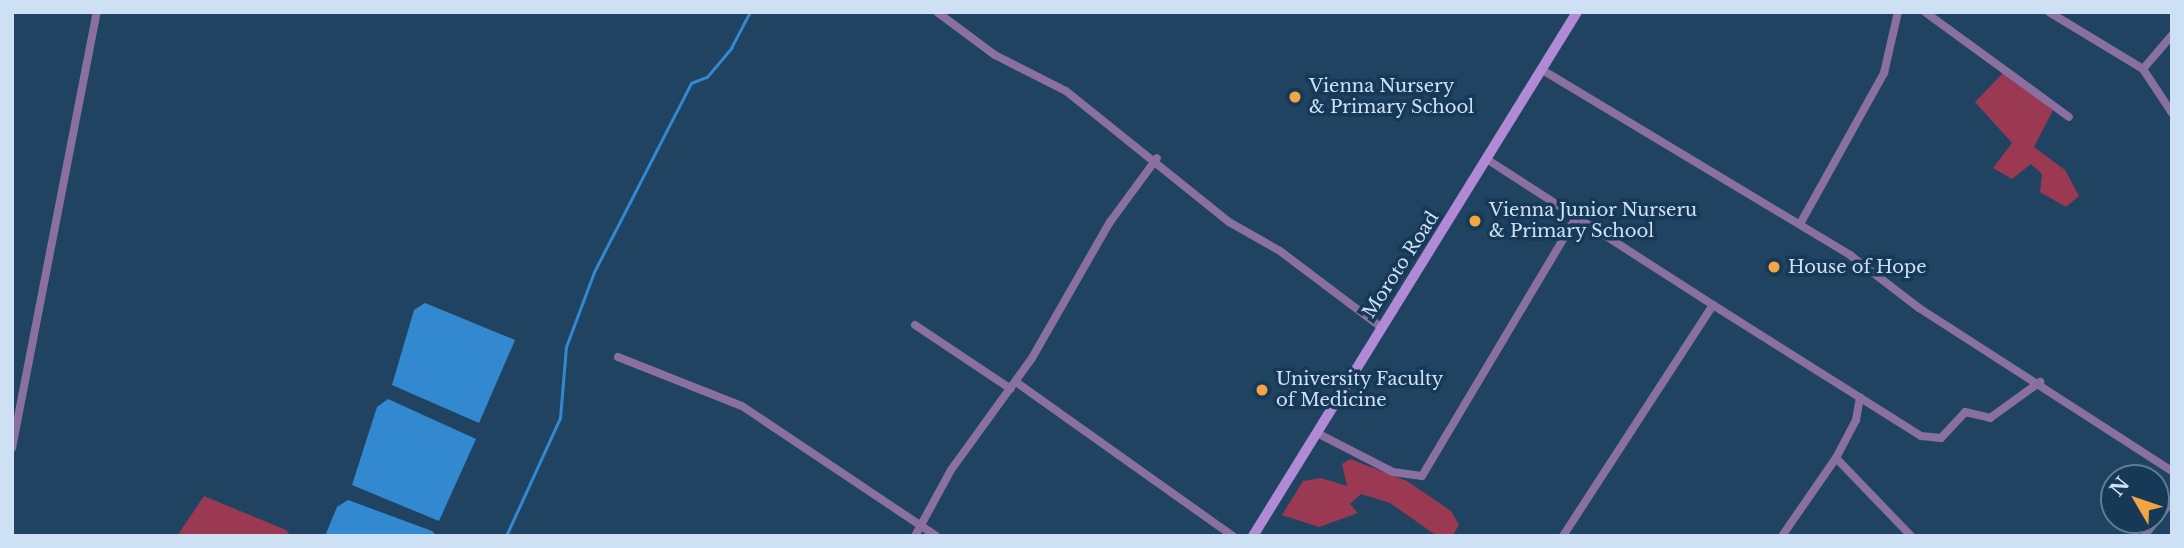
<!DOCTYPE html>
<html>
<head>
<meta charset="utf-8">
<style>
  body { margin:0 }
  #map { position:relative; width:2184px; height:548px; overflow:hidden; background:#214362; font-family:"Libre Baskerville",serif }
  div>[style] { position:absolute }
  .green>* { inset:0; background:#9b3952 }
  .water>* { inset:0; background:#3389d0 }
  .stream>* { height:2.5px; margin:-1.25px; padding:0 1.25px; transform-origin:1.25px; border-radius:1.25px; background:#3389d0 }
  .minor>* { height:8px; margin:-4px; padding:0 4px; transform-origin:4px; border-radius:4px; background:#8970a0 }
  .secondary>* { height:10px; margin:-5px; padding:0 5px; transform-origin:5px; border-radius:5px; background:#b18ad5 }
  .dots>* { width:19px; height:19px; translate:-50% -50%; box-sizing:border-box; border:4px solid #163957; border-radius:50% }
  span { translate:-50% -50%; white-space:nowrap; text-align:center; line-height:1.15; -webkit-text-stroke:7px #163957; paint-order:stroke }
  .poi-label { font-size:18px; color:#cee1f4 }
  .left { translate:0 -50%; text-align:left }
  .street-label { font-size:18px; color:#cee1f4 }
  .frame { position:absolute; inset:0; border:14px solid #cee1f4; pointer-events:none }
  .north { position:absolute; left:2100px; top:464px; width:70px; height:70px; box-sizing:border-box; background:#163957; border:2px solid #607c96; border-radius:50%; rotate:309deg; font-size:19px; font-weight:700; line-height:28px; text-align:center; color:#cee1f4 }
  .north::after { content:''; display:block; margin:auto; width:24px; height:32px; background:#f3a443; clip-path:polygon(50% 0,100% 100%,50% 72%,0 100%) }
</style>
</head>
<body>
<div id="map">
  <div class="green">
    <div style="clip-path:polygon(2005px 71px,2053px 110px,2034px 147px,2065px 170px,2079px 196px,2066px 207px,2040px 192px,2042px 174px,2031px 164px,2012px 179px,1993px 168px,2012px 143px,1975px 102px)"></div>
    <div style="clip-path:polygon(1350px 459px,1407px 481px,1451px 511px,1459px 525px,1453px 535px,1437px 536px,1390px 503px,1361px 494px,1350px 504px,1358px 513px,1319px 527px,1282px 515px,1303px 481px,1321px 478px,1347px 486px,1342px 464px)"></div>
    <div style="clip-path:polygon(204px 496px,286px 530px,291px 536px,177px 536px)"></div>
  </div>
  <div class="water">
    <div style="clip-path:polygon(425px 303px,515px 340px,479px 423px,392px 385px,414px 310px)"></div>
    <div style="clip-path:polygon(388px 399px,476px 439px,439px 521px,352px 485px,377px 407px)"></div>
    <div style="clip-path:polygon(348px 500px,432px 531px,437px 536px,325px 536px,337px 507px)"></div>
  </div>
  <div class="stream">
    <div style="left:506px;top:536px;width:130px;rotate:-65.4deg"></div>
    <div style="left:560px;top:418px;width:71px;rotate:-85.2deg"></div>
    <div style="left:566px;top:347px;width:80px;rotate:-69.5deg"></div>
    <div style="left:594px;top:272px;width:212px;rotate:-62.8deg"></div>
    <div style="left:691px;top:83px;width:17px;rotate:-21deg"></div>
    <div style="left:707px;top:77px;width:38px;rotate:-50deg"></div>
    <div style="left:731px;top:48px;width:41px;rotate:-62.2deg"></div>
  </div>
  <div class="minor">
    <div style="left:937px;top:12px;width:72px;rotate:36.6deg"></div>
    <div style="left:995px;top:55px;width:80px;rotate:26.9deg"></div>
    <div style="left:1066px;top:91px;width:209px;rotate:38.8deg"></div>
    <div style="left:1229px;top:222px;width:59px;rotate:29.6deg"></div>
    <div style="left:1280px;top:251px;width:126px;rotate:37deg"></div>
    <div style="left:1925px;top:12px;width:178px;rotate:36.1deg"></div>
    <div style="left:2049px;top:12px;width:110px;rotate:31.2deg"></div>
    <div style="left:2143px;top:69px;width:53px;rotate:56.6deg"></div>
    <div style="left:2143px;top:69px;width:45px;rotate:-49.5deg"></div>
    <div style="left:1544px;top:71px;width:357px;rotate:31deg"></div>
    <div style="left:1850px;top:255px;width:87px;rotate:37.5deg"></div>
    <div style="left:1919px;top:308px;width:301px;rotate:32.8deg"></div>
    <div style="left:1488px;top:160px;width:268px;rotate:32.8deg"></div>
    <div style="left:1713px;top:305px;width:275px;rotate:123deg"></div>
    <div style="left:1800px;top:224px;width:173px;rotate:-60.9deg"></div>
    <div style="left:1884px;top:73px;width:63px;rotate:-77.1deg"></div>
    <div style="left:1713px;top:305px;width:246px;rotate:32.2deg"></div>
    <div style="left:1921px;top:436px;width:20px;rotate:6deg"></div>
    <div style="left:1941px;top:438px;width:35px;rotate:-47deg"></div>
    <div style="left:1965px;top:412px;width:26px;rotate:13deg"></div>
    <div style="left:1990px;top:418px;width:62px;rotate:-35.8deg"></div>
    <div style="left:915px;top:325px;width:115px;rotate:33.7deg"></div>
    <div style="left:618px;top:357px;width:133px;rotate:21.6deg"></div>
    <div style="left:742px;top:406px;width:234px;rotate:33.8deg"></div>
    <div style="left:1016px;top:382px;width:266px;rotate:35.4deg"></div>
    <div style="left:1317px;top:433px;width:85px;rotate:27.2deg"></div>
    <div style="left:1393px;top:472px;width:29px;rotate:8deg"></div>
    <div style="left:1422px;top:476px;width:300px;rotate:-59.2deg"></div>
    <div style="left:12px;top:448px;width:444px;rotate:-79deg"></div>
    <div style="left:1836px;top:458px;width:108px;rotate:46.1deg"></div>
    <div style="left:915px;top:536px;width:75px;rotate:-61.4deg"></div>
    <div style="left:951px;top:470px;width:138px;rotate:-54.1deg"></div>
    <div style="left:1032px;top:358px;width:157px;rotate:-60.2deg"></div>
    <div style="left:1110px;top:222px;width:79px;rotate:-53.7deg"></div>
    <div style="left:1782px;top:536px;width:95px;rotate:-55.3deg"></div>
    <div style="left:1836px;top:458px;width:43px;rotate:-62.2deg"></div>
    <div style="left:1856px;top:420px;width:23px;rotate:-80deg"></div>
    <div style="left:2144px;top:536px;width:45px;rotate:-51.3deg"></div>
  </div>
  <div class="secondary">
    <div style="left:1253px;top:536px;width:616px;rotate:-58.27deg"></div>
  </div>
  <div class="dots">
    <div style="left:1295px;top:97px;background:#f3a443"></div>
    <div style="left:1475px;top:221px;background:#f3a443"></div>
    <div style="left:1774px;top:267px;background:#f3a443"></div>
    <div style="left:1262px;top:390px;background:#f3a443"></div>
  </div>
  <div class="poi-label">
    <span class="left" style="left:1309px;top:97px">Vienna Nursery<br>&amp; Primary School</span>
    <span class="left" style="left:1489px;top:221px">Vienna Junior Nurseru<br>&amp; Primary School</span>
    <span class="left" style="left:1788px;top:267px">House of Hope</span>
    <span class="left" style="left:1276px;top:390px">University Faculty<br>of Medicine</span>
  </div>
  <div class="street-label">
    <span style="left:1401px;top:265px;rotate:-57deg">Moroto Road</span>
  </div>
  <div class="frame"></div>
  <div class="north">N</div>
</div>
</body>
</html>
